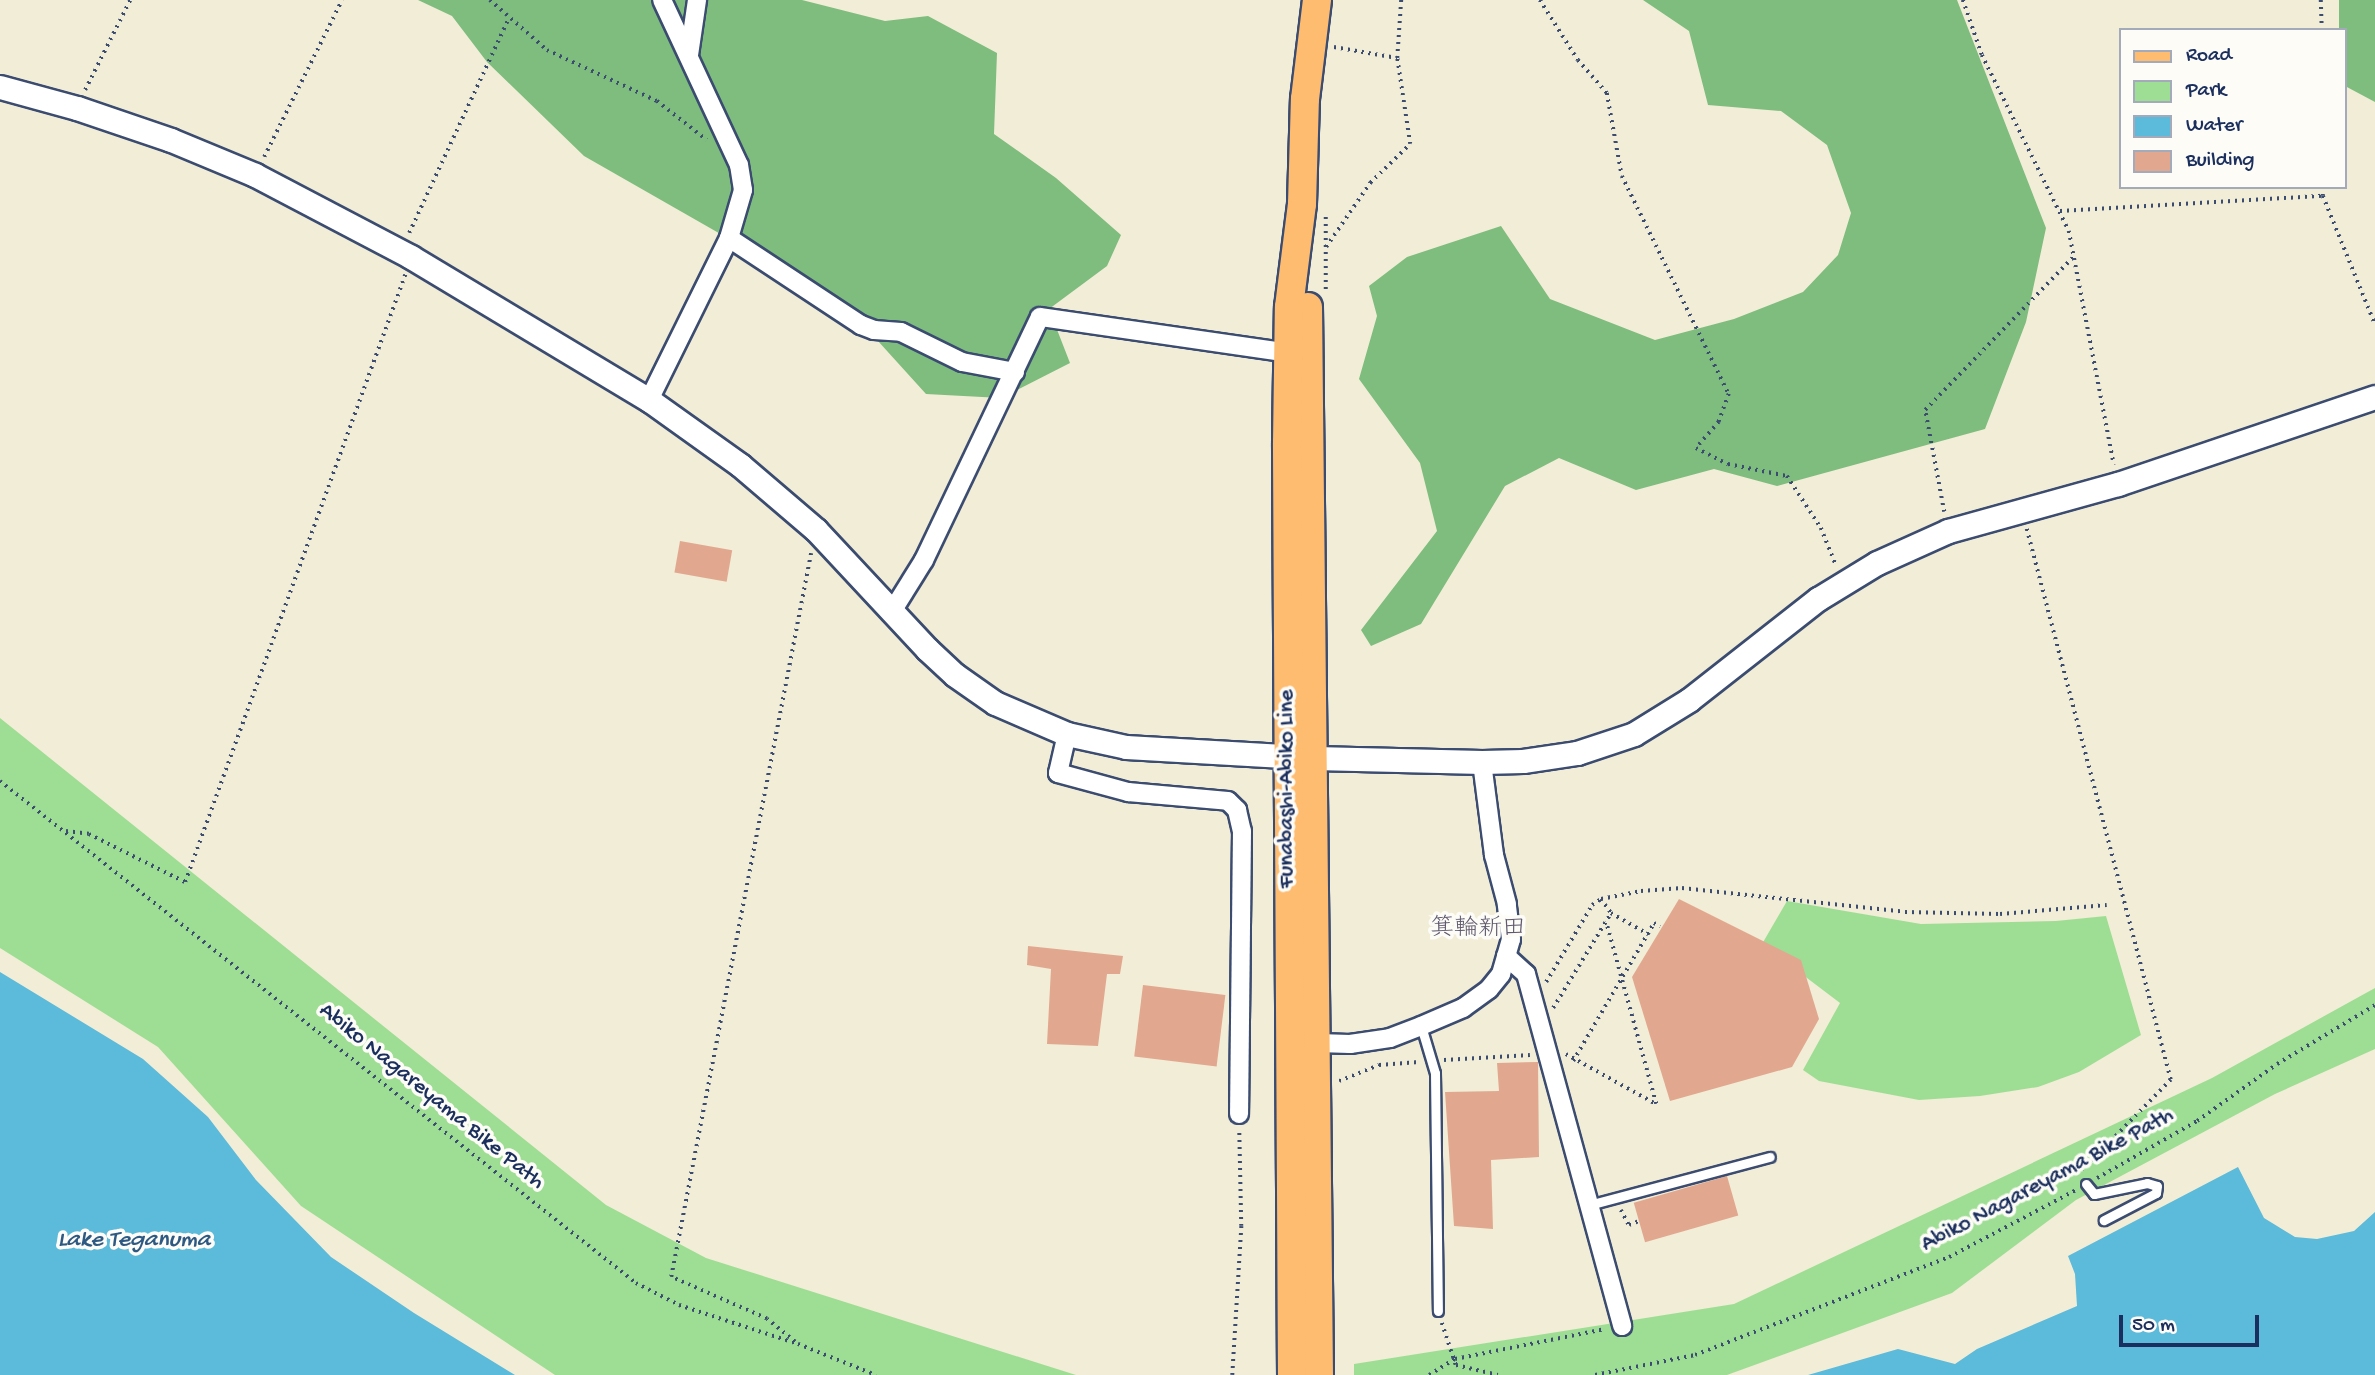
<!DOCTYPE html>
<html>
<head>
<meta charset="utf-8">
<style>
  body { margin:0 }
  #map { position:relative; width:2375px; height:1375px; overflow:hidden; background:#f2edd7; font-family:"Gochi Hand","Klee One",sans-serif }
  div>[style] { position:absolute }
  .green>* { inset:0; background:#9ede94 }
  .forest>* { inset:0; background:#7ebd7e }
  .water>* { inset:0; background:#5cbada }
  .building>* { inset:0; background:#e1a88f; transform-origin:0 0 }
  .path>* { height:3.5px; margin-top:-1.75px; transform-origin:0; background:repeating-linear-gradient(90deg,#3b4c70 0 2px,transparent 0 7px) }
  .roads { filter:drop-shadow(2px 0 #3b4c70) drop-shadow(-2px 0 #3b4c70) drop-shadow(0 2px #3b4c70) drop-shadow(0 -2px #3b4c70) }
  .service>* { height:9px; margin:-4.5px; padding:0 4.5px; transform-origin:4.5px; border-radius:4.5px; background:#fff }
  .minor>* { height:18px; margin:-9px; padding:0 9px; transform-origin:9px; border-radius:9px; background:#fff }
  .tertiary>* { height:23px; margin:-11.5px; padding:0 11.5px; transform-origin:11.5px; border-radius:11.5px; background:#fff }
  .primary>* { height:28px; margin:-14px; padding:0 14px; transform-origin:14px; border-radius:14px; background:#febc70 }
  span { translate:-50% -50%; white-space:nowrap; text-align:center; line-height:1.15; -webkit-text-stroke:7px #fdfcf7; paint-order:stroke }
  .street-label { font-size:23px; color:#1b2f5e }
  .neighbourhood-label { font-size:24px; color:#60596f }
  .water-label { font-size:24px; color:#2e5983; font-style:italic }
  .legend { position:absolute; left:2119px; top:28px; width:228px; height:161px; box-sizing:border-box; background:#fdfcf7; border:2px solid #a3aaba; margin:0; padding:9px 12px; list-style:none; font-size:21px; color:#1b2f5e }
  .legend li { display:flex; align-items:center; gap:14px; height:35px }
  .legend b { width:35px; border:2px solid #a3aaba }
  .scale { position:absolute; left:2119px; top:1315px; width:140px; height:32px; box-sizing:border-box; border:4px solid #1b2f5e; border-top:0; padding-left:9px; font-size:21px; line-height:24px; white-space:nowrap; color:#1b2f5e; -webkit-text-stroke:5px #fdfcf7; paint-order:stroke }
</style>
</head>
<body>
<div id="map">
  <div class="green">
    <div style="clip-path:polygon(0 718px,606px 1205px,706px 1258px,1076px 1375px,555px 1375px,301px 1206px,158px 1047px,0 948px)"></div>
    <div style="clip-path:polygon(1787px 901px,1921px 924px,2056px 921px,2106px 916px,2141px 1035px,2079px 1072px,2038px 1087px,1980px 1096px,1919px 1100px,1819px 1081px,1803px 1070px,1840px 1003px,1762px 944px)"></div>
    <div style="clip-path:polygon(2375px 988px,2375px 1049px,2275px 1094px,2076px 1200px,1952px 1293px,1727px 1375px,1354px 1375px,1354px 1364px,1734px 1304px,2212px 1078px)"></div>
  </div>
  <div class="forest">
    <div style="clip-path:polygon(418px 0,802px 0,885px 21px,928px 16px,997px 53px,994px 134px,1056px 178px,1121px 235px,1107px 266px,1049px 309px,1070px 363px,1001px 398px,926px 394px,878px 341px,857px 312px,584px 156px,487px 62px,452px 16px)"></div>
    <div style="clip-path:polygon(1643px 0,1957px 0,2046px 228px,2026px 322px,1985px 429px,1777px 486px,1714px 469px,1636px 490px,1559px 458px,1505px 486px,1421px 624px,1371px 646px,1361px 630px,1437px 531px,1420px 463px,1359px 379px,1377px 316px,1369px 286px,1407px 257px,1501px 226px,1550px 299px,1655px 340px,1734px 319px,1803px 292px,1838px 255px,1851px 213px,1827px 145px,1781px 111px,1708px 105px,1689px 31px)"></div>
    <div style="clip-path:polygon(2339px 0,2375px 0,2375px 102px,2345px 86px,2345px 30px,2339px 30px)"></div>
  </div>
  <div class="water">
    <div style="clip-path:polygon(0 972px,143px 1059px,208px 1117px,256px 1180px,331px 1257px,414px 1313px,515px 1375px,0 1375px)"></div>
    <div style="clip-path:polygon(2238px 1167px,2264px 1218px,2295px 1237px,2317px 1239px,2354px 1231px,2375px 1212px,2375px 1375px,1808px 1375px,1898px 1349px,1955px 1364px,1977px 1349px,2077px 1306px,2075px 1274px,2068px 1256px)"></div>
  </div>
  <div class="building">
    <div style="left:680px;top:541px;width:53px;height:32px;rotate:10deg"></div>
    <div style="clip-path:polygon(1679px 899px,1801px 960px,1819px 1019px,1792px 1067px,1670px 1101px,1632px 977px)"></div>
    <div style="clip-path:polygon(1028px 946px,1123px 956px,1120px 974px,1107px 974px,1098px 1046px,1047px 1044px,1051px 969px,1027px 965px)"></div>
    <div style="left:1143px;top:985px;width:83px;height:72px;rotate:7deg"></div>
    <div style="clip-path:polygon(1538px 1062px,1539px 1157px,1491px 1160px,1493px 1229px,1454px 1226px,1445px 1092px,1499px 1091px,1497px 1063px)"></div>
    <div style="left:1727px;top:1176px;width:41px;height:97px;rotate:74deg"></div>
  </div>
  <div class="path">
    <div style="left:490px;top:0;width:76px;rotate:41.3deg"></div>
    <div style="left:547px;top:50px;width:121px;rotate:24.9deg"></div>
    <div style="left:657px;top:101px;width:63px;rotate:38deg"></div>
    <div style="left:1540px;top:0;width:71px;rotate:57.7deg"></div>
    <div style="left:1578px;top:60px;width:44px;rotate:48.7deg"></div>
    <div style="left:1607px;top:93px;width:84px;rotate:79.8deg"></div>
    <div style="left:1622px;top:176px;width:243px;rotate:63.9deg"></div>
    <div style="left:1729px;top:394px;width:30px;rotate:110deg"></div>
    <div style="left:1719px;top:422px;width:35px;rotate:131deg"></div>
    <div style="left:1696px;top:448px;width:36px;rotate:27deg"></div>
    <div style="left:1728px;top:464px;width:60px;rotate:11.5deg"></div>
    <div style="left:1787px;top:476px;width:62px;rotate:56.8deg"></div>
    <div style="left:1821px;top:528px;width:40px;rotate:68deg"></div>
    <div style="left:1963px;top:0;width:58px;rotate:70.9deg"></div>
    <div style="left:1982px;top:55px;width:196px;rotate:63.7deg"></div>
    <div style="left:2069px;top:231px;width:238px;rotate:79.1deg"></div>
    <div style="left:2321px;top:0;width:30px;rotate:88deg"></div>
    <div style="left:1334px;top:47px;width:64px;rotate:9.9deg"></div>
    <div style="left:85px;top:90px;width:101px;rotate:-63.4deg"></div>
    <div style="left:264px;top:157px;width:175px;rotate:-63.6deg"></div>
    <div style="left:2323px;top:187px;width:9px;rotate:90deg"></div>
    <div style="left:2323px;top:196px;width:138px;rotate:67.9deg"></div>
    <div style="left:2060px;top:211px;width:263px;rotate:-3.3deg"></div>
    <div style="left:1326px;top:217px;width:76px;rotate:90deg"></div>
    <div style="left:409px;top:233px;width:237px;rotate:-65.1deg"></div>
    <div style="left:1326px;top:247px;width:78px;rotate:-55.5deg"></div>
    <div style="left:1370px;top:183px;width:56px;rotate:-44.3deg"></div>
    <div style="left:1410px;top:144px;width:87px;rotate:-98.6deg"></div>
    <div style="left:1397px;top:58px;width:58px;rotate:-86.1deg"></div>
    <div style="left:1944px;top:512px;width:104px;rotate:-100.6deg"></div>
    <div style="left:1925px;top:410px;width:214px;rotate:-45.9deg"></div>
    <div style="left:2027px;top:529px;width:570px;rotate:75.35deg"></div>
    <div style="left:2171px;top:1080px;width:126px;rotate:134.4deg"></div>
    <div style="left:0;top:781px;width:810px;rotate:38.28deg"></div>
    <div style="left:636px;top:1283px;width:48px;rotate:27.1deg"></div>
    <div style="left:679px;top:1305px;width:125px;rotate:18.1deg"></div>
    <div style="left:798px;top:1344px;width:84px;rotate:21.7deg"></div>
    <div style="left:66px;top:831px;width:23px;rotate:7deg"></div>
    <div style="left:89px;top:834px;width:107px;rotate:26.6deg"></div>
    <div style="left:185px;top:882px;width:646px;rotate:-70.08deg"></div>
    <div style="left:1601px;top:899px;width:41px;rotate:-11.3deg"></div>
    <div style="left:1641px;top:891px;width:41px;rotate:-4.2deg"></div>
    <div style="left:1682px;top:888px;width:224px;rotate:6.1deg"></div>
    <div style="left:1905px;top:912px;width:95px;rotate:1.2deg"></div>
    <div style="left:2000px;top:914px;width:107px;rotate:-4.8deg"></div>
    <div style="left:1546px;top:982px;width:90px;rotate:-59.1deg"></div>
    <div style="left:1592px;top:905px;width:11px;rotate:-34deg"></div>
    <div style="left:1601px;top:899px;width:17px;rotate:54deg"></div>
    <div style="left:1553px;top:1008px;width:111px;rotate:-58.6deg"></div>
    <div style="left:1611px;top:913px;width:43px;rotate:29.6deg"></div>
    <div style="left:1566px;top:1054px;width:103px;rotate:29.1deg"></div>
    <div style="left:1656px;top:1104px;width:189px;rotate:-105.4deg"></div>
    <div style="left:1444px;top:1060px;width:86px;rotate:-3.3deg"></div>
    <div style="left:1573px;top:1061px;width:160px;rotate:-59.6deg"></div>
    <div style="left:1654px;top:923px;width:7px;rotate:27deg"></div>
    <div style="left:1339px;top:1081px;width:43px;rotate:-21.8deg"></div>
    <div style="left:1379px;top:1065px;width:40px;rotate:-4.3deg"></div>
    <div style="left:2097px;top:1178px;width:115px;rotate:-29.7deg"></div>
    <div style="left:2197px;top:1121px;width:98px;rotate:-35.5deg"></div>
    <div style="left:2277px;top:1064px;width:114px;rotate:-31deg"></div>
    <div style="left:1621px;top:1210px;width:17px;rotate:62deg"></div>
    <div style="left:1629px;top:1225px;width:11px;rotate:-22deg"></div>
    <div style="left:1442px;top:1323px;width:44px;rotate:71.6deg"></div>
    <div style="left:1456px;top:1365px;width:43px;rotate:13.4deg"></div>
    <div style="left:795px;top:1342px;width:36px;rotate:-141deg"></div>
    <div style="left:767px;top:1319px;width:105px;rotate:-156.4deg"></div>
    <div style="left:671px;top:1277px;width:737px;rotate:-79.06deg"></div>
    <div style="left:1232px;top:1375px;width:149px;rotate:-86.5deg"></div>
    <div style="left:1241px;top:1226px;width:97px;rotate:-91.2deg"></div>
    <div style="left:1429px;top:1375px;width:31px;rotate:-32deg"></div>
    <div style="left:1455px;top:1359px;width:153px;rotate:-11.3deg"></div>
    <div style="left:1595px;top:1375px;width:102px;rotate:-11.3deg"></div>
    <div style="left:1695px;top:1355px;width:272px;rotate:-21.1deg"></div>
    <div style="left:1949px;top:1257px;width:144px;rotate:-27.8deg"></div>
  </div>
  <div class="roads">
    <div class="service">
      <div style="left:1421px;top:1026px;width:49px;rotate:73.4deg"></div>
      <div style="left:1435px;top:1073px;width:238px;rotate:89.3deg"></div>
      <div style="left:2086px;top:1184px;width:13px;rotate:51deg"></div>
      <div style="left:2094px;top:1194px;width:54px;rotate:-11.7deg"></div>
      <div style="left:2147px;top:1183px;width:10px;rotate:17deg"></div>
      <div style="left:2157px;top:1186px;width:7px;rotate:98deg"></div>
      <div style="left:2156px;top:1193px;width:59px;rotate:152.6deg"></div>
      <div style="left:1589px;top:1205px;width:187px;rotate:-14.9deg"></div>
    </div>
    <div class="minor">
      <div style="left:689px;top:55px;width:56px;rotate:-81.7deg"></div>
      <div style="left:729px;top:238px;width:158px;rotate:33.4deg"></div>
      <div style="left:861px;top:325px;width:14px;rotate:21deg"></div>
      <div style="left:874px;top:330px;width:27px;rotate:4deg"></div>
      <div style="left:901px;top:332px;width:68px;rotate:26.2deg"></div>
      <div style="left:962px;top:362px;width:54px;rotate:10.7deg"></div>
      <div style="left:649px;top:400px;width:181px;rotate:-63.7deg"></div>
      <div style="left:729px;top:238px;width:50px;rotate:-73.7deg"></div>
      <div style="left:743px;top:190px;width:25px;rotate:-99deg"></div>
      <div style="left:739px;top:165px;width:182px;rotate:-115deg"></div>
      <div style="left:891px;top:613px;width:62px;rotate:-58.1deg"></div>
      <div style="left:924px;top:560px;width:269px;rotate:-64.5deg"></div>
      <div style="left:1040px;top:317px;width:252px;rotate:8.2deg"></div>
      <div style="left:1067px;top:734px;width:40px;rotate:103deg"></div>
      <div style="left:1058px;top:773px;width:73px;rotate:15.2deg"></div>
      <div style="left:1128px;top:792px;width:100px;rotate:5.1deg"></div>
      <div style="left:1228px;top:801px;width:13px;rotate:45deg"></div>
      <div style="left:1237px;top:810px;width:22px;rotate:77deg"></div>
      <div style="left:1242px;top:831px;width:283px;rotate:90.6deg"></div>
      <div style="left:1506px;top:956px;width:27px;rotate:42deg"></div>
      <div style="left:1526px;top:974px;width:365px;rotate:74.7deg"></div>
      <div style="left:1318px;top:1043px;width:32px;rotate:2deg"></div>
      <div style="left:1350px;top:1044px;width:40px;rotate:-8.5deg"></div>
      <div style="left:1390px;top:1038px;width:33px;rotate:-21deg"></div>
      <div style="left:1421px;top:1026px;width:46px;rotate:-23.2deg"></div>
      <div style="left:1463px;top:1008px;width:32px;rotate:-36deg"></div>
      <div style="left:1489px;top:989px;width:19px;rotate:-51deg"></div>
      <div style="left:1501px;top:974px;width:36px;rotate:-74deg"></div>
      <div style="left:1511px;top:939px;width:35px;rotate:-97deg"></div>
      <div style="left:1507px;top:904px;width:51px;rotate:-104.9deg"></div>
      <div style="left:1494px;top:855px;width:94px;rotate:-97.4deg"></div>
    </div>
    <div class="tertiary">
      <div style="left:0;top:87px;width:80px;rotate:15.3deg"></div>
      <div style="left:77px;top:108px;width:99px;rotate:18.8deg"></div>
      <div style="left:171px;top:140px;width:91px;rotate:22.6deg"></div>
      <div style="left:255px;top:175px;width:176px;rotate:27.7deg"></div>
      <div style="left:411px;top:257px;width:278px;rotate:31deg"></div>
      <div style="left:649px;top:400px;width:112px;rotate:35.5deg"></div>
      <div style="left:740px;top:465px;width:100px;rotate:40.5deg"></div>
      <div style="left:816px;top:530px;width:163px;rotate:47deg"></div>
      <div style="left:927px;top:649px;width:38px;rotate:43deg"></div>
      <div style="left:955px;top:675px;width:49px;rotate:35deg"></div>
      <div style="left:995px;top:703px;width:78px;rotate:23.3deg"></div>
      <div style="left:1067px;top:734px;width:60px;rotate:12.4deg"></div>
      <div style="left:1126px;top:747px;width:188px;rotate:3.3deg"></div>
      <div style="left:1314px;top:758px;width:168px;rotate:1.4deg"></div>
      <div style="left:1482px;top:762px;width:41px;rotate:-1.4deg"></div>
      <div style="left:1523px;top:761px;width:55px;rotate:-8.4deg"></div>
      <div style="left:1577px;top:753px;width:60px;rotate:-18.4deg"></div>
      <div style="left:1634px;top:734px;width:65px;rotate:-31.7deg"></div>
      <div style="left:1689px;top:700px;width:164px;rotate:-38.1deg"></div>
      <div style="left:1818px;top:599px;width:69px;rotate:-31.4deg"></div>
      <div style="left:1877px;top:563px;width:78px;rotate:-24.3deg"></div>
      <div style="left:1948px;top:531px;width:176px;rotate:-15.5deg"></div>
      <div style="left:2118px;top:484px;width:271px;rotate:-18.7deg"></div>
    </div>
    <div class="primary">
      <div style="left:1308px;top:307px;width:1068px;rotate:89.41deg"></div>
      <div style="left:1292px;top:1375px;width:932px;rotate:-90.31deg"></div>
      <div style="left:1287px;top:443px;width:136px;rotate:-89.2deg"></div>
      <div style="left:1289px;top:307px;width:104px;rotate:-82.8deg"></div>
      <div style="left:1302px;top:204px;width:105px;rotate:-88.4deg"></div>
      <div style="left:1305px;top:99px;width:100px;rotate:-83.1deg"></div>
    </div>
  </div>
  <div class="street-label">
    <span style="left:1288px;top:789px;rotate:-90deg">Funabashi-Abiko Line</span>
    <span style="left:431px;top:1097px;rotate:39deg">Abiko Nagareyama Bike Path</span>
    <span style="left:2048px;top:1181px;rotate:-28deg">Abiko Nagareyama Bike Path</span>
  </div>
  <div class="neighbourhood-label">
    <span style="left:1478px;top:930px">箕輪新田</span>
  </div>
  <div class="water-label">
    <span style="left:134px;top:1241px">Lake Teganuma</span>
  </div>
  <ul class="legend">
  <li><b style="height:9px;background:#febc70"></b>Road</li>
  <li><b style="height:19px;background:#9ede94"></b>Park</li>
  <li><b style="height:19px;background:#5cbada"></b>Water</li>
  <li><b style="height:19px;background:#e1a88f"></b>Building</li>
  </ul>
  <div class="scale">50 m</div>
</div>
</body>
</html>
